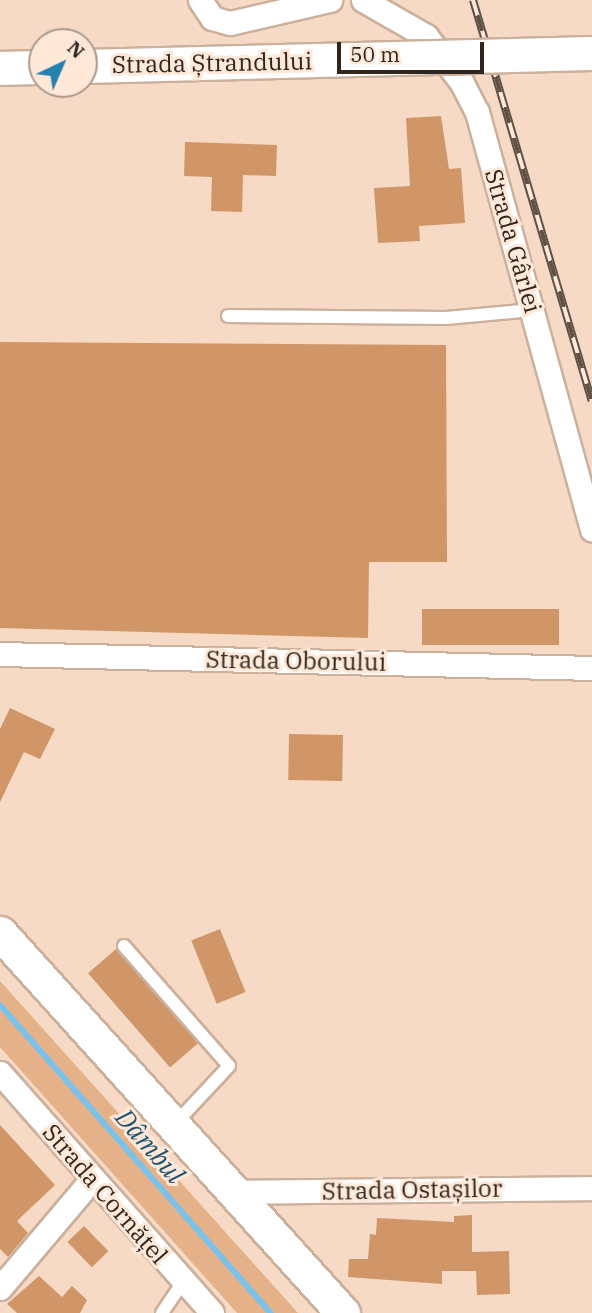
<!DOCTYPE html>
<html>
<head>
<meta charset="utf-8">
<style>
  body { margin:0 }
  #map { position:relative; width:592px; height:1313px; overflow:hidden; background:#f6dac5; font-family:"IBM Plex Serif",serif }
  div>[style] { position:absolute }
  .green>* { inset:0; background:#e5b189 }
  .stream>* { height:6px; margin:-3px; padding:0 3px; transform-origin:3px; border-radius:3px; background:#7bc2eb }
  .building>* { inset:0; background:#d09668; transform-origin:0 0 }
  .roads { filter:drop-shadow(2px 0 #cbb09c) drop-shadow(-2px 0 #cbb09c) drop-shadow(0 2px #cbb09c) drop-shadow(0 -2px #cbb09c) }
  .lane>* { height:12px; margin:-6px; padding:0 6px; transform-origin:6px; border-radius:6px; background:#fff }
  .street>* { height:23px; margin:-11.5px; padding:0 11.5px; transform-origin:11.5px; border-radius:11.5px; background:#fff }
  .secondary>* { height:33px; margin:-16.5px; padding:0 16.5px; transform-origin:16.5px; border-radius:16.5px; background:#fff }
  .rail>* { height:8px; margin-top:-4px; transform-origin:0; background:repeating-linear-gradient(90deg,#ffe8d7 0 16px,#5f5146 0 32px); box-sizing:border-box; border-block:2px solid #5f5146 }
  .bridges { filter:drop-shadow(2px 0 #cbb09c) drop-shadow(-2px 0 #cbb09c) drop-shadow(0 2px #cbb09c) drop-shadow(0 -2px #cbb09c) }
  .secondary-bridge>* { height:33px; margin:-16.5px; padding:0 16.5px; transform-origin:16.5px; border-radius:16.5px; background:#fff }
  span { translate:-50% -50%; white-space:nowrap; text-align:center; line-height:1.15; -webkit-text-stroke:6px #ffe8d7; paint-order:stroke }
  .street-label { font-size:24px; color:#30261e }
  .water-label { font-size:26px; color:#1e5471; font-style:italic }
  .north { position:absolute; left:28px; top:28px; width:70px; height:70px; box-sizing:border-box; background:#ffe8d7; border:2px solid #ac9a8d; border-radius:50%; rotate:44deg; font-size:19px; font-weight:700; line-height:28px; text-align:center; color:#30261e }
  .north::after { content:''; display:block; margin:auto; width:24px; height:32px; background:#2581ae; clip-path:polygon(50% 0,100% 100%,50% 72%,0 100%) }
  .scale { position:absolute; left:337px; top:42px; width:147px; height:32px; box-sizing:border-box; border:4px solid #30261e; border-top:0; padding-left:9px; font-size:21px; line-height:24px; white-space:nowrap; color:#30261e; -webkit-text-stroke:5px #ffe8d7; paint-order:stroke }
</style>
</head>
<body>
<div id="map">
  <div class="green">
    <div style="clip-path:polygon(0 981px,298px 1313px,237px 1313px,0 1047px)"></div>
  </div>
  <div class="stream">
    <div style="left:0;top:1005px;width:410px;rotate:48.7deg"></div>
  </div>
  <div class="building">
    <div style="clip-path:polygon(441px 116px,449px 169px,461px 168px,465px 223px,419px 226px,420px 241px,378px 243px,374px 188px,410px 186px,406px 118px)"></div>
    <div style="clip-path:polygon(185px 142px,277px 145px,276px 176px,243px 175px,242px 212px,211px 211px,212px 177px,184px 176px)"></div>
    <div style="clip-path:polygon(0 342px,446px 345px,447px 562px,369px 562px,368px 638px,0 628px)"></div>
    <div style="left:422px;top:609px;width:137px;height:36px"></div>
    <div style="clip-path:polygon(10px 708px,55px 729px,40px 759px,24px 752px,0 802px,0 729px)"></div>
    <div style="left:289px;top:734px;width:54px;height:46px;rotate:1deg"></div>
    <div style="left:220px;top:929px;width:68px;height:31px;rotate:68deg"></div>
    <div style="left:116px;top:949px;width:125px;height:37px;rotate:49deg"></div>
    <div style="clip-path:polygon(0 1125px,55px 1185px,17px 1221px,28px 1233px,8px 1257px,0 1249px)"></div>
    <div style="clip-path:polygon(472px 1215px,472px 1252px,509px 1251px,510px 1294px,477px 1295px,476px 1271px,442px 1271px,442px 1284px,348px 1277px,349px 1259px,368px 1259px,370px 1234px,376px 1235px,377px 1218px,454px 1222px,454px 1216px)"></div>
    <div style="left:84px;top:1226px;width:35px;height:23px;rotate:46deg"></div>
    <div style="clip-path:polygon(39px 1276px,62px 1297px,72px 1286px,87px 1300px,80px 1313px,17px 1313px,7px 1304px)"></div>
  </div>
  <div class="roads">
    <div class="lane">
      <div style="left:228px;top:316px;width:218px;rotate:0.5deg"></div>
      <div style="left:446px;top:318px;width:87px;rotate:-5.3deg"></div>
      <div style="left:124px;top:946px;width:159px;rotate:48.8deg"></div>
      <div style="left:229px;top:1066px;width:79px;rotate:133deg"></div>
      <div style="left:162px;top:1313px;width:37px;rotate:-56deg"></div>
    </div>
    <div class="street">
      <div style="left:200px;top:0;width:22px;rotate:56deg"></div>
      <div style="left:212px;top:18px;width:19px;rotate:16deg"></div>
      <div style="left:230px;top:23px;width:103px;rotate:-13deg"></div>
      <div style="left:363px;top:0;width:73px;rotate:29.7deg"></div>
      <div style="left:426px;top:36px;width:59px;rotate:52.5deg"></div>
      <div style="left:462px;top:83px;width:33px;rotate:63deg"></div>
      <div style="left:477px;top:112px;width:433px;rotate:74.6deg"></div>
      <div style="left:0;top:654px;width:592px;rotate:1.35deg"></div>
      <div style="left:0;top:1073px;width:320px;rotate:48.5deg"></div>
      <div style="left:231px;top:1192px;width:361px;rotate:-0.6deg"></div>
      <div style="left:0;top:1288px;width:143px;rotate:-49.8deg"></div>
    </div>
    <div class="secondary">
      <div style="left:0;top:68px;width:42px;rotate:-1.4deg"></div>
      <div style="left:0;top:933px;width:512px;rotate:47.93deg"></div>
    </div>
  </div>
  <div class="rail">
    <div style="left:473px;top:0;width:418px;rotate:73.5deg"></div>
  </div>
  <div class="bridges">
    <div class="secondary-bridge">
      <div style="left:84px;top:66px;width:508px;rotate:-1.47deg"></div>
    </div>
  </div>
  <div class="street-label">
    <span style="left:212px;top:63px;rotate:-1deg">Strada Ștrandului</span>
    <span style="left:513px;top:241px;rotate:74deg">Strada Gârlei</span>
    <span style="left:296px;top:661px;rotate:1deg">Strada Oborului</span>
    <span style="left:412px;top:1190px;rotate:-1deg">Strada Ostașilor</span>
    <span style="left:105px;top:1194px;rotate:49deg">Strada Cornățel</span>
  </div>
  <div class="water-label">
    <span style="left:150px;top:1146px;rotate:49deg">Dâmbul</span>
  </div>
  <div class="north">N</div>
  <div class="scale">50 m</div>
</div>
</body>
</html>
